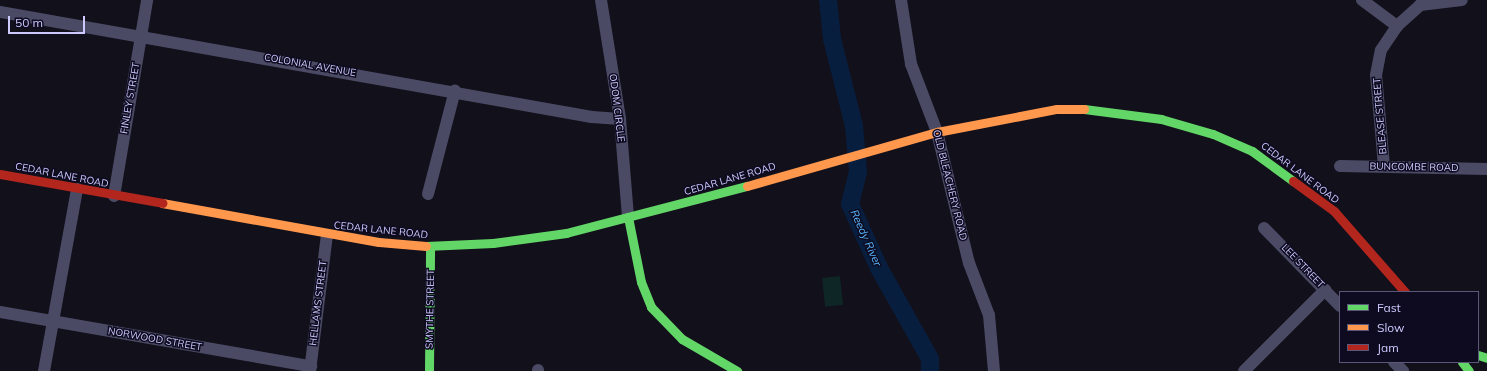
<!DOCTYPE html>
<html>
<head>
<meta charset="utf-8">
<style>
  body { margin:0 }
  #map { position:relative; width:1487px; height:371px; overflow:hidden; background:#12101b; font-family:Mulish,sans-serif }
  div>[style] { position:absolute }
  .green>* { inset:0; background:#0e2626; transform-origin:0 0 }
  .river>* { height:18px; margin:-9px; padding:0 9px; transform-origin:9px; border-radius:9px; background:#081e3f }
  .street>* { height:12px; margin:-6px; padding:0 6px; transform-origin:6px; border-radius:6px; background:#4a4a65 }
  .fast>* { height:9px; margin:-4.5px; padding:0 4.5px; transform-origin:4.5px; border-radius:4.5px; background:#63d668 }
  .slow>* { height:9px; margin:-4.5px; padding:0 4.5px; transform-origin:4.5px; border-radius:4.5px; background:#ff974d }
  .jam>* { height:9px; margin:-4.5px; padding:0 4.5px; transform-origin:4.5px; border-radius:4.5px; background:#b3261e }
  span { translate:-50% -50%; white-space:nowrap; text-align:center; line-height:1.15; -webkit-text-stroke:3px #0e0b20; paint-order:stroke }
  .street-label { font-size:10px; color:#cecaff }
  .water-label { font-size:11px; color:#58b8ff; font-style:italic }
  .legend { position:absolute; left:1339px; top:291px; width:140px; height:72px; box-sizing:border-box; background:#0e0b20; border:1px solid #5b5779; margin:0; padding:5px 7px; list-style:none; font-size:12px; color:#cecaff }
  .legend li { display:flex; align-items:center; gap:8px; height:20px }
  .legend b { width:20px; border:1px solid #5b5779 }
  .scale { position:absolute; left:8px; top:16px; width:77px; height:18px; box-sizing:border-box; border:2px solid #cecaff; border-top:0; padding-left:5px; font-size:12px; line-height:14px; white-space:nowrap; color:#cecaff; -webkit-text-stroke:3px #0e0b20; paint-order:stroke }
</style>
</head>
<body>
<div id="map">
  <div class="green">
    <div style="left:840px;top:276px;width:29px;height:18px;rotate:84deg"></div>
  </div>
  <div class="river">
    <div style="left:828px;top:0;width:39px;rotate:84deg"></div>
    <div style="left:832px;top:39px;width:90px;rotate:75.8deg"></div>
    <div style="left:854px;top:126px;width:46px;rotate:85deg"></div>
    <div style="left:858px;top:172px;width:33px;rotate:104deg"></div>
    <div style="left:850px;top:204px;width:70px;rotate:65.6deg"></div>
    <div style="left:879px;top:268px;width:104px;rotate:60.7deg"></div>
    <div style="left:930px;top:359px;width:12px;rotate:90deg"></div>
  </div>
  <div class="street">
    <div style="left:601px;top:0;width:121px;rotate:80.9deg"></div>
    <div style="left:620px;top:119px;width:98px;rotate:85.3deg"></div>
    <div style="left:901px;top:0;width:65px;rotate:81.1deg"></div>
    <div style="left:911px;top:64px;width:73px;rotate:69.1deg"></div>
    <div style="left:937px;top:132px;width:135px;rotate:76.3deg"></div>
    <div style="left:969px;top:263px;width:56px;rotate:69deg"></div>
    <div style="left:989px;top:315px;width:56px;rotate:84.9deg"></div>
    <div style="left:1362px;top:0;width:44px;rotate:36.6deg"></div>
    <div style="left:0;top:12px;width:601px;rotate:10.06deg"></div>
    <div style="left:592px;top:117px;width:28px;rotate:4deg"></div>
    <div style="left:1340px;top:166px;width:147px;rotate:1.2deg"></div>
    <div style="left:1384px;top:166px;width:91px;rotate:-95deg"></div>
    <div style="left:1376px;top:75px;width:25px;rotate:-79deg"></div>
    <div style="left:1381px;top:50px;width:29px;rotate:-56deg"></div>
    <div style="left:1397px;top:26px;width:31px;rotate:-42deg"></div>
    <div style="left:1420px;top:5px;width:42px;rotate:-6.8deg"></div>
    <div style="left:428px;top:194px;width:107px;rotate:-75.4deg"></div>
    <div style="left:114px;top:196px;width:199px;rotate:-80.4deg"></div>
    <div style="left:1264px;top:228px;width:109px;rotate:45.7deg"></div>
    <div style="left:0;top:312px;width:316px;rotate:9.9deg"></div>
    <div style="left:1394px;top:362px;width:13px;rotate:45deg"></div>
    <div style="left:44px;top:371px;width:185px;rotate:-79.7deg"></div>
    <div style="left:310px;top:371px;width:137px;rotate:-82.9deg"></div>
    <div style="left:538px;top:371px;width:1px;rotate:-90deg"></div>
    <div style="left:1244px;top:371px;width:115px;rotate:-45deg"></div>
  </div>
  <div class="fast">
    <div style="left:1084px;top:109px;width:78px;rotate:7.4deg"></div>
    <div style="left:1161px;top:119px;width:54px;rotate:16.1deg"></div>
    <div style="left:1213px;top:134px;width:43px;rotate:23.6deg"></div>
    <div style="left:1252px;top:151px;width:51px;rotate:36.2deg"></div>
    <div style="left:628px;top:217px;width:66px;rotate:78.7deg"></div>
    <div style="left:641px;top:282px;width:27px;rotate:68deg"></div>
    <div style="left:651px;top:307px;width:45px;rotate:45.9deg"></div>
    <div style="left:682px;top:339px;width:64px;rotate:30.2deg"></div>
    <div style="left:426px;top:246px;width:67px;rotate:-2.6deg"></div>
    <div style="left:493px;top:243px;width:74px;rotate:-7.8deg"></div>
    <div style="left:566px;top:233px;width:187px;rotate:-14.6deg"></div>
    <div style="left:1478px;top:355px;width:9px;rotate:18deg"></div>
    <div style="left:1462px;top:362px;width:11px;rotate:52deg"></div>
    <div style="left:429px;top:371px;width:125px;rotate:-89.5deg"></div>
  </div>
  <div class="slow">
    <div style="left:747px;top:186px;width:198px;rotate:-15.9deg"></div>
    <div style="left:937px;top:132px;width:122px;rotate:-10.9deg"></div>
    <div style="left:1057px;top:109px;width:27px"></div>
    <div style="left:162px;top:203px;width:220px;rotate:10.2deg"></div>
    <div style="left:379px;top:242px;width:47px;rotate:4.9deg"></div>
  </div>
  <div class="jam">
    <div style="left:0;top:174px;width:165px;rotate:10.1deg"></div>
    <div style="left:1293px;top:181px;width:51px;rotate:36.2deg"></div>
    <div style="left:1334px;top:211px;width:108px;rotate:48.8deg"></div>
  </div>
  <div class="street-label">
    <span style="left:310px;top:65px;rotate:10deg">COLONIAL AVENUE</span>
    <span style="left:130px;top:98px;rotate:-80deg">FINLEY STREET</span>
    <span style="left:617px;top:108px;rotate:83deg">ODOM CIRCLE</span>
    <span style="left:1380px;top:116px;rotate:-95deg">BLEASE STREET</span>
    <span style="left:1414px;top:167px;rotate:1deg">BUNCOMBE ROAD</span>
    <span style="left:1300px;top:173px;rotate:37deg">CEDAR LANE ROAD</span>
    <span style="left:62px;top:175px;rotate:11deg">CEDAR LANE ROAD</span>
    <span style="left:730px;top:179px;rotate:-16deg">CEDAR LANE ROAD</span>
    <span style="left:950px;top:185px;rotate:76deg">OLD BLEACHERY ROAD</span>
    <span style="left:381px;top:230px;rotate:6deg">CEDAR LANE ROAD</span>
    <span style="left:1303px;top:266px;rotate:46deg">LEE STREET</span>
    <span style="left:318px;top:303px;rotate:-83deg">HELLAMS STREET</span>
    <span style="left:430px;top:309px;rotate:-89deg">SMYTHE STREET</span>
    <span style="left:155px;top:339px;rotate:10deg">NORWOOD STREET</span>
  </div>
  <div class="water-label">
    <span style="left:866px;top:238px;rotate:66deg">Reedy River</span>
  </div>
  <ul class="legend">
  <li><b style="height:5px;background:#63d668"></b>Fast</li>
  <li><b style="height:5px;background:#ff974d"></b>Slow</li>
  <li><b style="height:5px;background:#b3261e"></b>Jam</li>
  </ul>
  <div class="scale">50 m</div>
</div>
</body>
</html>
